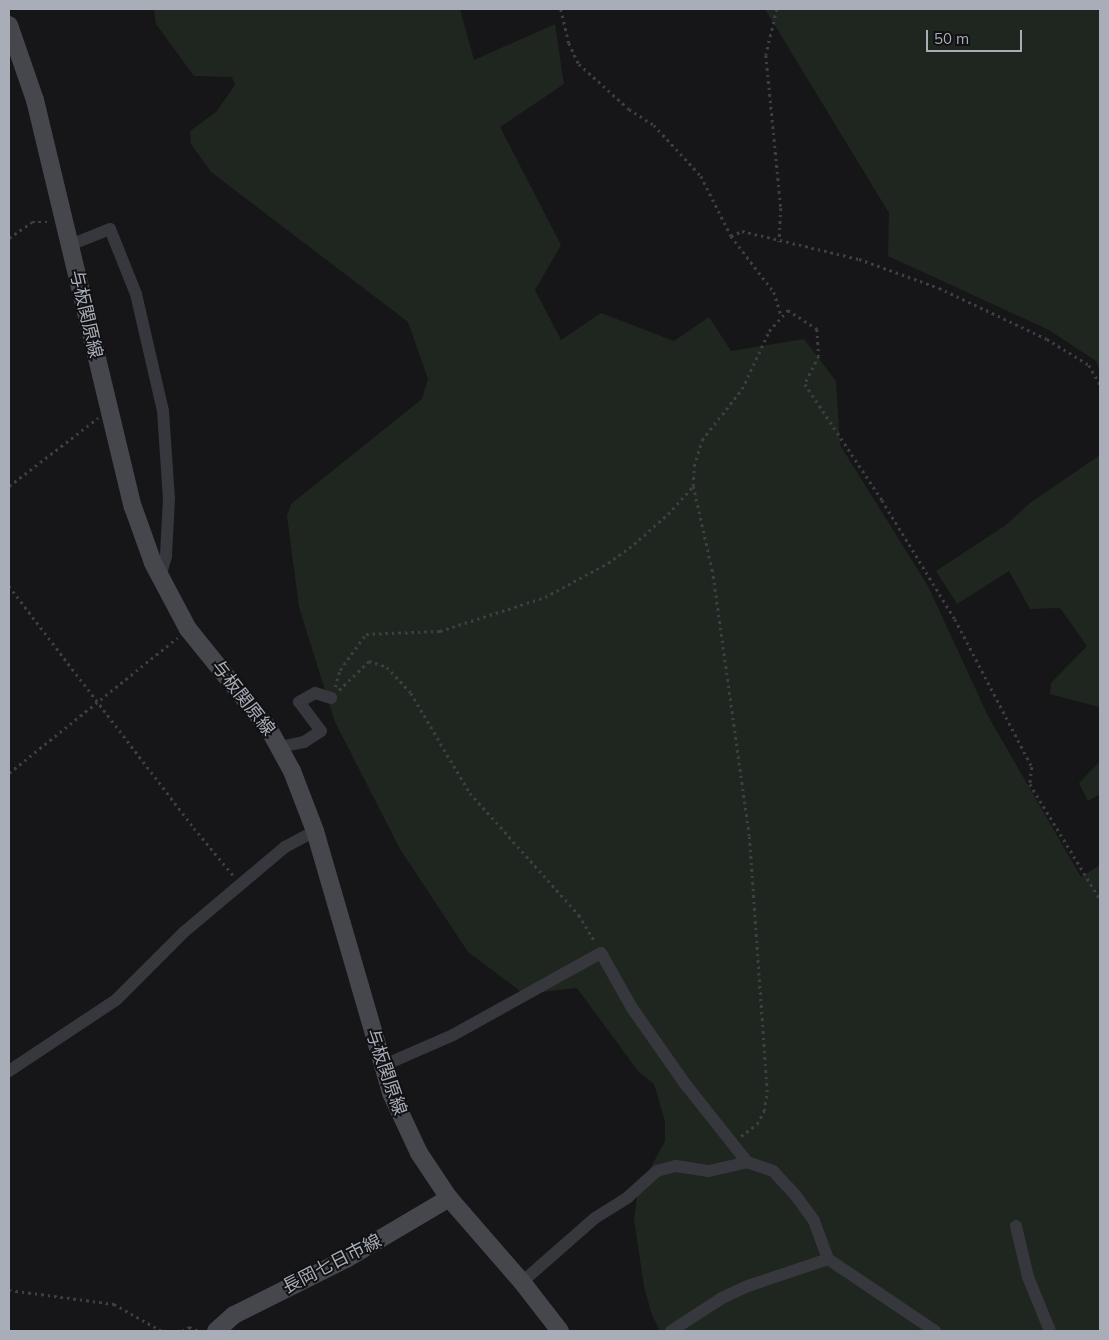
<!DOCTYPE html>
<html>
<head>
<meta charset="utf-8">
<style>
  body { margin:0 }
  #map { position:relative; width:1109px; height:1340px; overflow:hidden; background:#161618; font-family:Mulish,"Noto Sans JP",sans-serif }
  div>[style] { position:absolute }
  .green>* { inset:0; background:#1e261f }
  .path>* { height:2.5px; margin-top:-1.25px; transform-origin:0; background:repeating-linear-gradient(90deg,#3d3f44 0 2.5px,transparent 0 6.5px) }
  .street>* { height:12px; margin:-6px; padding:0 6px; transform-origin:6px; border-radius:6px; background:#37383d }
  .secondary>* { height:18px; margin:-9px; padding:0 9px; transform-origin:9px; border-radius:9px; background:#45474d }
  span { translate:-50% -50%; white-space:nowrap; text-align:center; line-height:1.15; -webkit-text-stroke:4px #111113; paint-order:stroke }
  .street-label { font-size:18px; color:#a8adb8 }
  .frame { position:absolute; inset:0; border:10px solid #a8adb8; pointer-events:none }
  .scale { position:absolute; left:926px; top:30px; width:96px; height:22px; box-sizing:border-box; border:2px solid #a8adb8; border-top:0; padding-left:6px; font-size:15px; line-height:18px; white-space:nowrap; color:#a8adb8; -webkit-text-stroke:4px #111113; paint-order:stroke }
</style>
</head>
<body>
<div id="map">
  <div class="green">
    <div style="clip-path:polygon(154px 9px,460px 9px,474px 60px,555px 24px,564px 84px,500px 127px,561px 245px,535px 290px,561px 340px,601px 313px,674px 341px,709px 317px,731px 351px,804px 339px,836px 381px,840px 445px,928px 586px,988px 716px,1081px 877px,1100px 865px,1100px 1331px,660px 1331px,652px 1315px,644px 1287px,634px 1219px,638px 1191px,665px 1141px,665px 1121px,654px 1084px,638px 1071px,577px 988px,524px 994px,468px 952px,400px 849px,335px 722px,299px 607px,287px 516px,291px 504px,422px 399px,428px 379px,408px 322px,211px 172px,191px 144px,190px 131px,216px 112px,235px 85px,232px 77px,194px 76px,156px 24px)"></div>
    <div style="clip-path:polygon(765px 9px,1100px 9px,1100px 371px,1096px 361px,1049px 330px,888px 256px,889px 213px)"></div>
    <div style="clip-path:polygon(1100px 455px,1100px 712px,1099px 707px,1050px 694px,1051px 683px,1087px 646px,1060px 608px,1030px 609px,1009px 571px,957px 604px,936px 571px,1006px 525px,1030px 503px)"></div>
    <div style="clip-path:polygon(1100px 761px,1100px 794px,1088px 801px,1079px 783px)"></div>
  </div>
  <div class="path">
    <div style="left:561px;top:9px;width:35px;rotate:77deg"></div>
    <div style="left:569px;top:43px;width:23px;rotate:65deg"></div>
    <div style="left:579px;top:64px;width:67px;rotate:42deg"></div>
    <div style="left:629px;top:109px;width:30px;rotate:33deg"></div>
    <div style="left:654px;top:125px;width:69px;rotate:47.3deg"></div>
    <div style="left:701px;top:176px;width:67px;rotate:63.4deg"></div>
    <div style="left:731px;top:236px;width:71px;rotate:52.5deg"></div>
    <div style="left:774px;top:292px;width:24px;rotate:73deg"></div>
    <div style="left:777px;top:9px;width:47px;rotate:103.4deg"></div>
    <div style="left:766px;top:55px;width:154px;rotate:84.4deg"></div>
    <div style="left:781px;top:208px;width:34px;rotate:93deg"></div>
    <div style="left:731px;top:236px;width:12px;rotate:-24deg"></div>
    <div style="left:742px;top:231px;width:120px;rotate:13.5deg"></div>
    <div style="left:859px;top:259px;width:85px;rotate:19.9deg"></div>
    <div style="left:939px;top:288px;width:119px;rotate:25.3deg"></div>
    <div style="left:1047px;top:339px;width:49px;rotate:31.8deg"></div>
    <div style="left:1089px;top:365px;width:22px;rotate:60deg"></div>
    <div style="left:9px;top:238px;width:28px;rotate:-35deg"></div>
    <div style="left:32px;top:222px;width:18px"></div>
    <div style="left:9px;top:486px;width:112px;rotate:-37.4deg"></div>
    <div style="left:9px;top:586px;width:305px;rotate:52.6deg"></div>
    <div style="left:194px;top:828px;width:61px;rotate:50.3deg"></div>
    <div style="left:335px;top:687px;width:18px;rotate:-74deg"></div>
    <div style="left:340px;top:670px;width:44px;rotate:-54.2deg"></div>
    <div style="left:366px;top:634px;width:74px;rotate:-2.3deg"></div>
    <div style="left:440px;top:631px;width:110px;rotate:-17.9deg"></div>
    <div style="left:545px;top:597px;width:72px;rotate:-28.4deg"></div>
    <div style="left:608px;top:563px;width:32px;rotate:-36deg"></div>
    <div style="left:634px;top:544px;width:45px;rotate:-41.4deg"></div>
    <div style="left:668px;top:514px;width:38px;rotate:-48deg"></div>
    <div style="left:339px;top:690px;width:42px;rotate:-44deg"></div>
    <div style="left:369px;top:661px;width:19px;rotate:18deg"></div>
    <div style="left:387px;top:667px;width:35px;rotate:47deg"></div>
    <div style="left:411px;top:693px;width:116px;rotate:59.5deg"></div>
    <div style="left:470px;top:793px;width:164px;rotate:48.2deg"></div>
    <div style="left:579px;top:915px;width:31px;rotate:59deg"></div>
    <div style="left:9px;top:773px;width:216px;rotate:-38.8deg"></div>
    <div style="left:741px;top:1136px;width:20px;rotate:-37deg"></div>
    <div style="left:757px;top:1124px;width:15px;rotate:-62deg"></div>
    <div style="left:764px;top:1111px;width:19px;rotate:-81deg"></div>
    <div style="left:767px;top:1092px;width:257px;rotate:-94deg"></div>
    <div style="left:749px;top:836px;width:268px;rotate:-97.9deg"></div>
    <div style="left:712px;top:571px;width:87px;rotate:-102.6deg"></div>
    <div style="left:693px;top:486px;width:20px;rotate:-87deg"></div>
    <div style="left:694px;top:466px;width:27px;rotate:-73deg"></div>
    <div style="left:702px;top:440px;width:65px;rotate:-51.9deg"></div>
    <div style="left:742px;top:389px;width:64px;rotate:-65deg"></div>
    <div style="left:769px;top:331px;width:28px;rotate:-48deg"></div>
    <div style="left:788px;top:310px;width:35px;rotate:33deg"></div>
    <div style="left:817px;top:329px;width:27px;rotate:86deg"></div>
    <div style="left:819px;top:356px;width:31px;rotate:117deg"></div>
    <div style="left:805px;top:384px;width:139px;rotate:56.4deg"></div>
    <div style="left:882px;top:500px;width:140px;rotate:58.5deg"></div>
    <div style="left:955px;top:619px;width:167px;rotate:62.5deg"></div>
    <div style="left:1032px;top:767px;width:17px;rotate:97deg"></div>
    <div style="left:1030px;top:784px;width:135px;rotate:58.7deg"></div>
    <div style="left:9px;top:1290px;width:106px;rotate:7.6deg"></div>
    <div style="left:114px;top:1304px;width:55px;rotate:29.4deg"></div>
    <div style="left:182px;top:1331px;width:8px;rotate:-30deg"></div>
    <div style="left:189px;top:1327px;width:11px;rotate:22deg"></div>
  </div>
  <div class="street">
    <div style="left:70px;top:245px;width:43px;rotate:-21.8deg"></div>
    <div style="left:110px;top:229px;width:70px;rotate:68.2deg"></div>
    <div style="left:136px;top:294px;width:120px;rotate:77deg"></div>
    <div style="left:163px;top:411px;width:87px;rotate:86.1deg"></div>
    <div style="left:169px;top:498px;width:58px;rotate:93deg"></div>
    <div style="left:166px;top:556px;width:22px;rotate:106deg"></div>
    <div style="left:280px;top:747px;width:25px;rotate:-12deg"></div>
    <div style="left:304px;top:742px;width:20px;rotate:-33deg"></div>
    <div style="left:321px;top:731px;width:36px;rotate:-127deg"></div>
    <div style="left:299px;top:702px;width:18px;rotate:-29deg"></div>
    <div style="left:315px;top:693px;width:17px;rotate:17deg"></div>
    <div style="left:382px;top:1066px;width:77px;rotate:-23.6deg"></div>
    <div style="left:453px;top:1035px;width:169px;rotate:-29deg"></div>
    <div style="left:601px;top:953px;width:63px;rotate:60.6deg"></div>
    <div style="left:632px;top:1008px;width:94px;rotate:55deg"></div>
    <div style="left:686px;top:1085px;width:98px;rotate:51.6deg"></div>
    <div style="left:9px;top:1071px;width:128px;rotate:-33.6deg"></div>
    <div style="left:116px;top:1000px;width:96px;rotate:-45deg"></div>
    <div style="left:184px;top:932px;width:132px;rotate:-40.1deg"></div>
    <div style="left:285px;top:847px;width:34px;rotate:-28deg"></div>
    <div style="left:1016px;top:1226px;width:52px;rotate:76.8deg"></div>
    <div style="left:1028px;top:1277px;width:58px;rotate:67.8deg"></div>
    <div style="left:522px;top:1282px;width:97px;rotate:-41.2deg"></div>
    <div style="left:595px;top:1218px;width:39px;rotate:-32deg"></div>
    <div style="left:628px;top:1197px;width:39px;rotate:-42deg"></div>
    <div style="left:657px;top:1171px;width:20px;rotate:-15deg"></div>
    <div style="left:676px;top:1166px;width:33px;rotate:9deg"></div>
    <div style="left:709px;top:1171px;width:39px;rotate:-13deg"></div>
    <div style="left:747px;top:1162px;width:28px;rotate:19deg"></div>
    <div style="left:773px;top:1171px;width:34px;rotate:47deg"></div>
    <div style="left:796px;top:1196px;width:31px;rotate:54deg"></div>
    <div style="left:814px;top:1221px;width:40px;rotate:69.8deg"></div>
    <div style="left:828px;top:1259px;width:129px;rotate:33.9deg"></div>
    <div style="left:671px;top:1331px;width:61px;rotate:-32.9deg"></div>
    <div style="left:722px;top:1298px;width:29px;rotate:-25deg"></div>
    <div style="left:748px;top:1286px;width:84px;rotate:-18.6deg"></div>
  </div>
  <div class="secondary">
    <div style="left:9px;top:25px;width:79px;rotate:70.9deg"></div>
    <div style="left:35px;top:100px;width:419px;rotate:76.5deg"></div>
    <div style="left:133px;top:507px;width:59px;rotate:70.3deg"></div>
    <div style="left:153px;top:563px;width:75px;rotate:62.1deg"></div>
    <div style="left:188px;top:629px;width:129px;rotate:51deg"></div>
    <div style="left:269px;top:729px;width:48px;rotate:61.3deg"></div>
    <div style="left:292px;top:771px;width:64px;rotate:69deg"></div>
    <div style="left:315px;top:831px;width:273px;rotate:73.8deg"></div>
    <div style="left:391px;top:1093px;width:66px;rotate:65deg"></div>
    <div style="left:419px;top:1153px;width:54px;rotate:56.3deg"></div>
    <div style="left:449px;top:1198px;width:111px;rotate:49deg"></div>
    <div style="left:522px;top:1282px;width:62px;rotate:52.2deg"></div>
    <div style="left:216px;top:1331px;width:24px;rotate:-42deg"></div>
    <div style="left:234px;top:1315px;width:125px;rotate:-26.6deg"></div>
    <div style="left:346px;top:1259px;width:120px;rotate:-30.6deg"></div>
  </div>
  <div class="street-label">
    <span style="left:86px;top:314px;rotate:77deg">与板関原線</span>
    <span style="left:243px;top:698px;rotate:52deg">与板関原線</span>
    <span style="left:386px;top:1072px;rotate:71deg">与板関原線</span>
    <span style="left:332px;top:1264px;rotate:-27deg">長岡七日市線</span>
  </div>
  <div class="frame"></div>
  <div class="scale">50 m</div>
</div>
</body>
</html>
